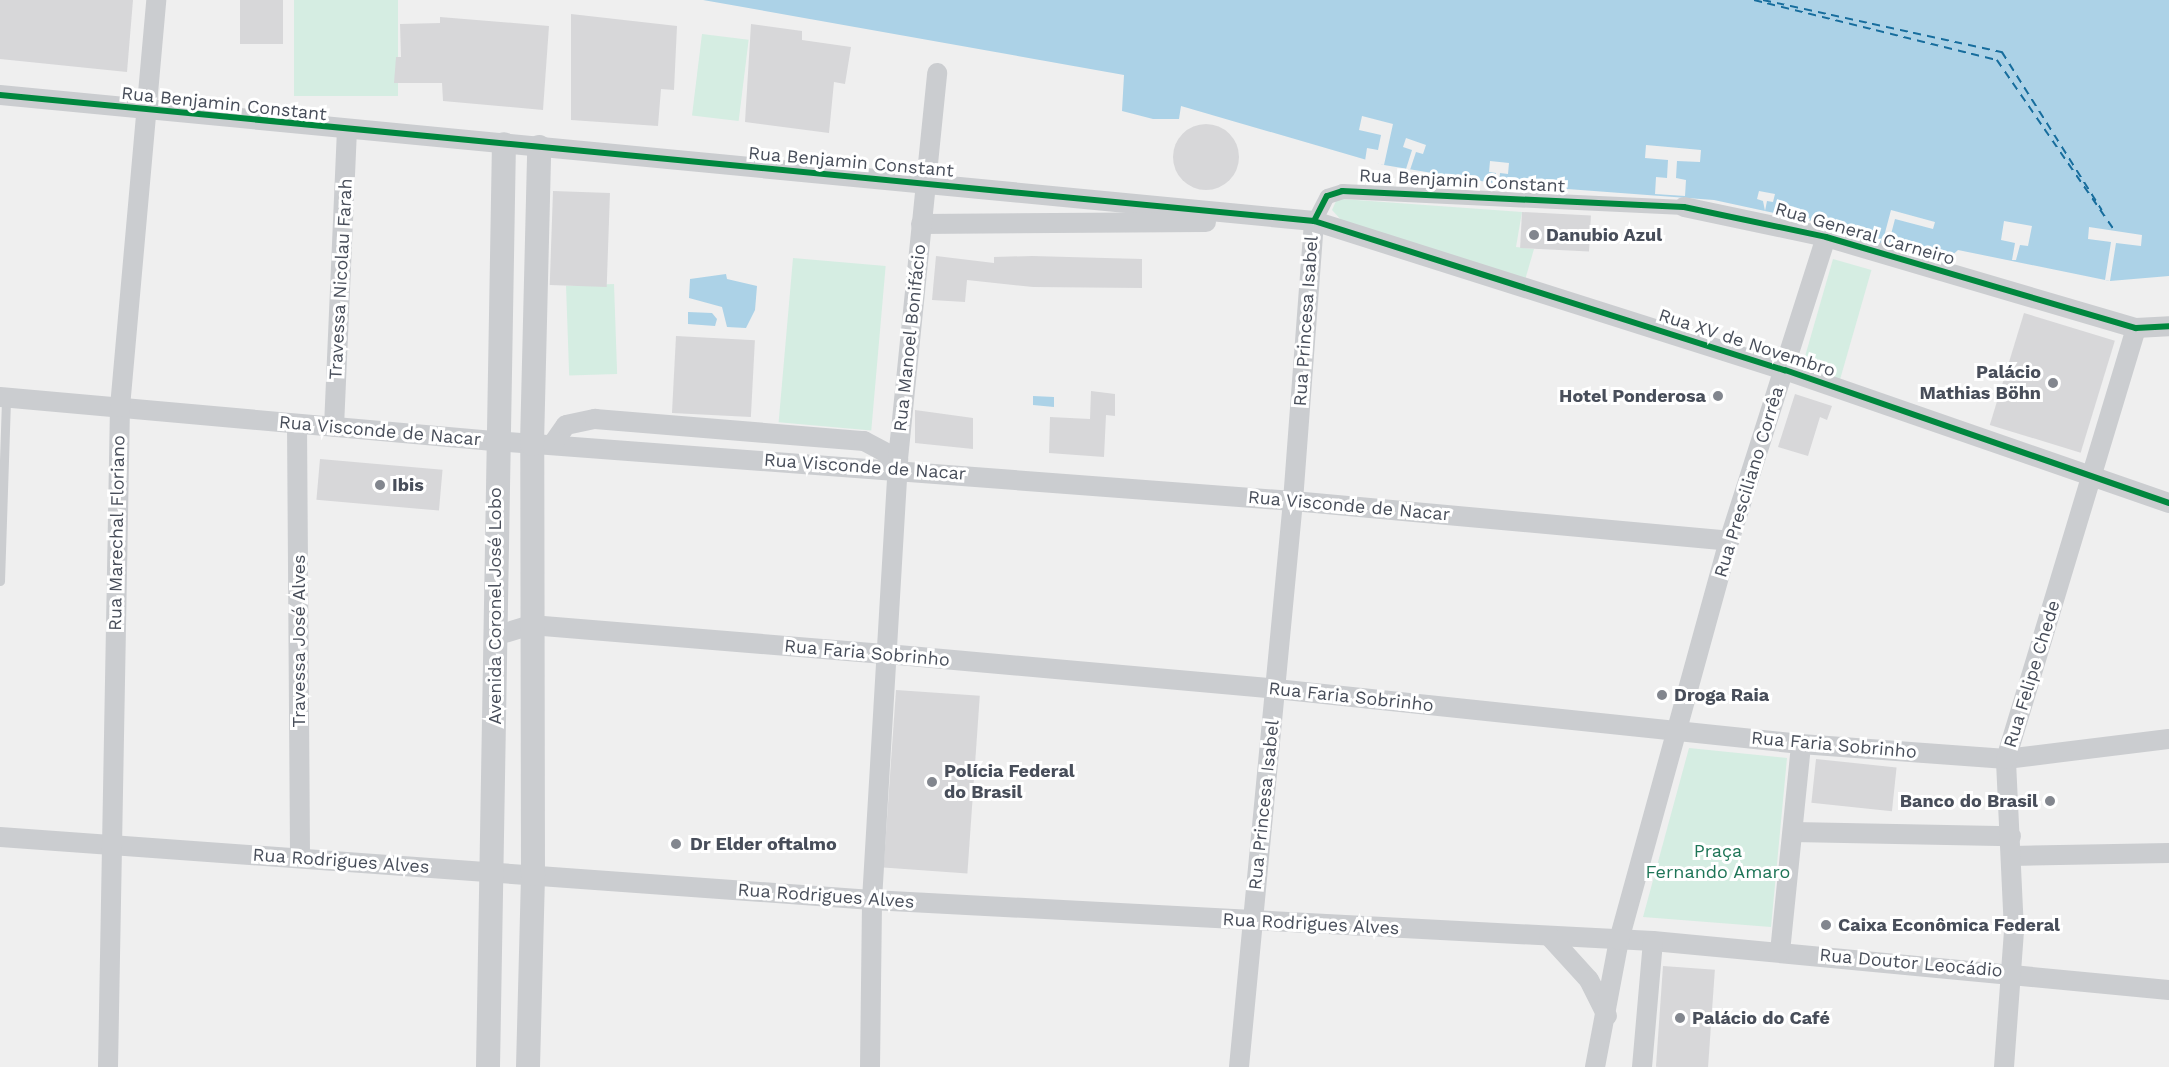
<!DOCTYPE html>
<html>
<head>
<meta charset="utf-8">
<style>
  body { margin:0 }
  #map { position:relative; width:2169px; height:1067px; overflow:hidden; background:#efefef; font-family:"Work Sans",sans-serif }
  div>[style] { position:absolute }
  .green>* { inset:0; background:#d5ede2; transform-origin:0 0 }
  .water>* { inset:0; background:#acd2e7 }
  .pier>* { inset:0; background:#efefef }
  .ferry>* { height:1.5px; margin-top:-0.75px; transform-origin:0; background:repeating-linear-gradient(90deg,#176d9d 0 8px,transparent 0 14px) }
  .building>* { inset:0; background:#d7d7d9; transform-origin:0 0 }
  .round { border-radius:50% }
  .service>* { height:9px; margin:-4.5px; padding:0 4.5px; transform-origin:4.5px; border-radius:4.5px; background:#cbcdd0 }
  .pedestrian>* { height:15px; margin:-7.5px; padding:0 7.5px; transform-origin:7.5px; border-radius:7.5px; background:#cbcdd0 }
  .minor>* { height:20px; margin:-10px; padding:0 10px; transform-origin:10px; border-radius:10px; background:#cbcdd0 }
  .tertiary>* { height:24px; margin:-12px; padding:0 12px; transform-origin:12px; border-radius:12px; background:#cbcdd0 }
  .cycleway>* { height:6px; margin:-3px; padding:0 3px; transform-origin:3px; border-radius:3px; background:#00873e }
  .dots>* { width:16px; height:16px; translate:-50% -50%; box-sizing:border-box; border:3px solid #fff; border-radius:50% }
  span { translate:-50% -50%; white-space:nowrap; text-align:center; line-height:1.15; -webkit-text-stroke:6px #fff; paint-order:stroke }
  .street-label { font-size:18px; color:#484e5a }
  .poi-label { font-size:18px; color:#484e5a; font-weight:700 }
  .left { translate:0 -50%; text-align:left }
  .right { translate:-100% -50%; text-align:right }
  .park-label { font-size:18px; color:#1e7557 }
</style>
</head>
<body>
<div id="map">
  <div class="green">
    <div style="left:294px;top:0;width:104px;height:96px"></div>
    <div style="left:702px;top:34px;width:47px;height:82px;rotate:7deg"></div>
    <div style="clip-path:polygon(1342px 199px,1522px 212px,1516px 247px,1534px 249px,1525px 280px,1343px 222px,1332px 210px,1336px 201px)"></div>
    <div style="left:793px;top:258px;width:93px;height:165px;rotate:5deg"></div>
    <div style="left:1833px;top:259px;width:40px;height:114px;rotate:16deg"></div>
    <div style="left:614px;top:284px;width:90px;height:48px;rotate:88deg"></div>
    <div style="clip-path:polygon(1689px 748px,1787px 758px,1771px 927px,1643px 917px)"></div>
  </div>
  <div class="water">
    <div style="clip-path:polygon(703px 0,2169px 0,2169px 276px,2110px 281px,1958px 250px,1947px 260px,1838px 232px,1839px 227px,1714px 200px,1499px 184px,1384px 165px,1181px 106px,1179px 119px,1153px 119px,1122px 111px,1124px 75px)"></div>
    <div style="clip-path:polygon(726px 274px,727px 279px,757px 286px,755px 310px,746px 328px,727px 327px,722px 307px,689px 298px,690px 279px)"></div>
    <div style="clip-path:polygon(688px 312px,712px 313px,717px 319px,715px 326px,688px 324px)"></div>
    <div style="clip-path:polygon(1033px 396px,1054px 397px,1054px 407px,1033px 405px)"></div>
  </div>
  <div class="pier">
    <div style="clip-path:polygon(1362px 116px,1393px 124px,1384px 165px,1365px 161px,1367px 148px,1378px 150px,1381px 135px,1359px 130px)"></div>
    <div style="clip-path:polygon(1406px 138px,1426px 145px,1423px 154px,1416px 152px,1410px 170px,1406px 169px,1412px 150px,1403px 147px)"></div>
    <div style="clip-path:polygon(1646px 145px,1701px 150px,1700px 162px,1677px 161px,1676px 178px,1686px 180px,1685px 196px,1655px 194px,1656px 177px,1667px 178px,1668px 160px,1645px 158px)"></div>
    <div style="clip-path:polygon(1490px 161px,1509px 163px,1508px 174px,1500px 173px,1499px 184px,1495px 184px,1496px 173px,1489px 172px)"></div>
    <div style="clip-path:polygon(1759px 191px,1775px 194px,1773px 202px,1767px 201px,1765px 211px,1763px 201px,1757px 199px)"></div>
    <div style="clip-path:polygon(1891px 210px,1935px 222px,1933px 229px,1895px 219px,1888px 246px,1882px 244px)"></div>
    <div style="clip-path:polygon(2004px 221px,2032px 226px,2028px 246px,2020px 245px,2016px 260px,2012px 260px,2015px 243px,2001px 240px)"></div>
    <div style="clip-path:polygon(2089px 227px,2142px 235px,2141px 246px,2116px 243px,2110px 281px,2105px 280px,2111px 242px,2088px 239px)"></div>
  </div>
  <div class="ferry">
    <div style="left:1754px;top:0;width:250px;rotate:13.9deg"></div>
    <div style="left:1997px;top:60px;width:208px;rotate:55.4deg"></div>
    <div style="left:1763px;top:0;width:245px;rotate:12.3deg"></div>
    <div style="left:2002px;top:52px;width:187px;rotate:57.7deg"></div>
  </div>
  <div class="building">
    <div style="clip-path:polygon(0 0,133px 0,127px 72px,0 59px)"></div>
    <div style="left:240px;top:0;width:43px;height:44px"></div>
    <div style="clip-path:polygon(571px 14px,677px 26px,674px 90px,661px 89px,658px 126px,571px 120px)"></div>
    <div style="clip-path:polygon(440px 17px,549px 26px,543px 110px,443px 101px,442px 83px,394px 83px,396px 57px,401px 57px,400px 24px,440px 23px)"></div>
    <div style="clip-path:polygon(751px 24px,802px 31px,802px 40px,851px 47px,845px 84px,834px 82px,829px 133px,745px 122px)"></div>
    <div class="round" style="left:1173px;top:124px;width:66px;height:66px"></div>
    <div style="left:553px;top:191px;width:57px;height:94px;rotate:2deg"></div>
    <div style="left:1522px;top:212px;width:69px;height:36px;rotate:3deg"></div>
    <div style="clip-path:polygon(936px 256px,994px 263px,994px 257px,1032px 256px,1142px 259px,1142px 288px,1033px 287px,967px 280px,965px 302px,932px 300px)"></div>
    <div style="left:2024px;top:313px;width:95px;height:117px;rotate:17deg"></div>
    <div style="left:676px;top:336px;width:79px;height:77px;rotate:3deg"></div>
    <div style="clip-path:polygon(1091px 391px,1115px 394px,1115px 416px,1106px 415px,1104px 457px,1049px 453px,1050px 417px,1090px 419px)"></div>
    <div style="clip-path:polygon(1795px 394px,1832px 406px,1827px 420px,1820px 417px,1808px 456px,1778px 447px)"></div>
    <div style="clip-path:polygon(915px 410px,973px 418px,973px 449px,915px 443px)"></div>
    <div style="left:320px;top:459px;width:123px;height:41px;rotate:5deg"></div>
    <div style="left:896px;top:690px;width:84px;height:178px;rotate:4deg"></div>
    <div style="left:1816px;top:759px;width:81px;height:44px;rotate:6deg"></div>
    <div style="left:1663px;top:966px;width:52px;height:101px;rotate:4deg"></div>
  </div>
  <div class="service">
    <div style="left:0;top:581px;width:184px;rotate:-88.1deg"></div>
  </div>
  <div class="pedestrian">
    <div style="left:1314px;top:221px;width:28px;rotate:-63deg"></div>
    <div style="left:1327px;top:196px;width:16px;rotate:-18deg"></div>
    <div style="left:1342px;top:191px;width:342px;rotate:2.7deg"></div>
  </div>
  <div class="minor">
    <div style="left:0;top:95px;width:1320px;rotate:5.48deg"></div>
    <div style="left:1314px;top:221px;width:494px;rotate:17.6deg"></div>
    <div style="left:1785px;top:370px;width:406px;rotate:19.1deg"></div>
    <div style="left:1684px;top:207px;width:145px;rotate:11.9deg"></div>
    <div style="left:1826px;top:237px;width:323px;rotate:16.4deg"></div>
    <div style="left:2136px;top:328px;width:33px;rotate:-3deg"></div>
    <div style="left:921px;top:224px;width:285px;rotate:-0.4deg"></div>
    <div style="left:0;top:397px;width:498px;rotate:5.1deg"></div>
    <div style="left:496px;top:441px;width:799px;rotate:4.31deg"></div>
    <div style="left:1293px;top:501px;width:438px;rotate:5.2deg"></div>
    <div style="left:297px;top:424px;width:434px;rotate:89.6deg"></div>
    <div style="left:334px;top:427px;width:296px;rotate:-87.5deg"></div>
    <div style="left:552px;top:445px;width:24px;rotate:-55deg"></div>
    <div style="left:566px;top:425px;width:30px;rotate:-12deg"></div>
    <div style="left:595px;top:419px;width:270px;rotate:4.7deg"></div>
    <div style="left:864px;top:441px;width:38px;rotate:28deg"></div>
    <div style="left:495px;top:636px;width:38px;rotate:-17deg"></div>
    <div style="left:531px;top:625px;width:357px;rotate:4.7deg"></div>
    <div style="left:887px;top:654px;width:391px;rotate:5.1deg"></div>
    <div style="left:1276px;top:689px;width:528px;rotate:5.98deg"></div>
    <div style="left:1801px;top:744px;width:206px;rotate:4.2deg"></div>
    <div style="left:2006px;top:759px;width:164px;rotate:-7deg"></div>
    <div style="left:1793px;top:832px;width:218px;rotate:1.1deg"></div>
    <div style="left:0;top:837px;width:874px;rotate:4.13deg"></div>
    <div style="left:872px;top:900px;width:782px;rotate:3.01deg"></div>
    <div style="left:1653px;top:941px;width:518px;rotate:5.42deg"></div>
    <div style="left:2012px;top:856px;width:157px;rotate:-1.1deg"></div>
    <div style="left:1549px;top:936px;width:59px;rotate:47.7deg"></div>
    <div style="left:1589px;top:980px;width:40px;rotate:63.4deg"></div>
    <div style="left:1780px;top:952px;width:209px;rotate:-84.2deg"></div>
    <div style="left:108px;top:1067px;width:660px;rotate:-88.96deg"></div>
    <div style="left:120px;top:407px;width:409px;rotate:-84.9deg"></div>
    <div style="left:870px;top:1067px;width:167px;rotate:-89.3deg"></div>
    <div style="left:872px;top:900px;width:442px;rotate:-86.6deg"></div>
    <div style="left:898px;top:459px;width:388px;rotate:-84.2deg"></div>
    <div style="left:1239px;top:1067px;width:569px;rotate:-84.55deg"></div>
    <div style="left:1293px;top:501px;width:281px;rotate:-85.7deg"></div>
    <div style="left:1595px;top:1067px;width:129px;rotate:-79.3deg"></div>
    <div style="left:1619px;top:940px;width:414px;rotate:-74.6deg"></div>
    <div style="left:1729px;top:541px;width:319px;rotate:-72.3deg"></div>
    <div style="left:1642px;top:1067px;width:126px;rotate:-85deg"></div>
    <div style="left:2004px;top:1067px;width:136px;rotate:-85.8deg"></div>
    <div style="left:2014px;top:931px;width:172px;rotate:-92.7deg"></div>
    <div style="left:2006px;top:759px;width:450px;rotate:-73.2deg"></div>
  </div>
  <div class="tertiary">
    <div style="left:488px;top:1067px;width:923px;rotate:-89.01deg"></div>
    <div style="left:528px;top:1067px;width:193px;rotate:-88.5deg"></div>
    <div style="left:533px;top:874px;width:430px;rotate:-90.1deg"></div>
    <div style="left:532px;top:444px;width:297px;rotate:-88.6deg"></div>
  </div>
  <div class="cycleway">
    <div style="left:0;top:95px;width:1320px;rotate:5.48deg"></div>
    <div style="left:1314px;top:221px;width:494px;rotate:17.6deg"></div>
    <div style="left:1785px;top:370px;width:406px;rotate:19.1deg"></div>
    <div style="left:1314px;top:221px;width:28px;rotate:-63deg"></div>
    <div style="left:1327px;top:196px;width:16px;rotate:-18deg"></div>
    <div style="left:1342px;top:191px;width:342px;rotate:2.7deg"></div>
    <div style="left:1684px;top:207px;width:145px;rotate:11.9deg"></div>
    <div style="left:1826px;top:237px;width:323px;rotate:16.4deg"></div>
    <div style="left:2136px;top:328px;width:33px;rotate:-3deg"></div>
  </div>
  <div class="dots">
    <div style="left:1534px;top:235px;background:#82868e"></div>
    <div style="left:2053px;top:383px;background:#82868e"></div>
    <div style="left:1718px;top:396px;background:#82868e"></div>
    <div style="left:380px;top:485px;background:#82868e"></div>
    <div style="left:1662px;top:695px;background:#82868e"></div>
    <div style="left:932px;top:782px;background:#82868e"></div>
    <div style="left:2050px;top:801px;background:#82868e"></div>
    <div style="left:676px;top:844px;background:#82868e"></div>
    <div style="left:1826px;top:925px;background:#82868e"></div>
    <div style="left:1680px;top:1018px;background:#82868e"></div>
  </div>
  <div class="street-label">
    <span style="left:224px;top:104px;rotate:6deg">Rua Benjamin Constant</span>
    <span style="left:851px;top:162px;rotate:5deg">Rua Benjamin Constant</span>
    <span style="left:1462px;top:181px;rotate:3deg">Rua Benjamin Constant</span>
    <span style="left:1865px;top:234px;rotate:16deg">Rua General Carneiro</span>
    <span style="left:341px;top:279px;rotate:-87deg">Travessa Nicolau Farah</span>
    <span style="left:1306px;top:321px;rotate:-86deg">Rua Princesa Isabel</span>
    <span style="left:910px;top:338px;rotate:-84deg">Rua Manoel Bonifácio</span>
    <span style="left:1747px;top:343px;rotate:18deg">Rua XV de Novembro</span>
    <span style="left:380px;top:431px;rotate:5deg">Rua Visconde de Nacar</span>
    <span style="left:865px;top:467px;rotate:4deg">Rua Visconde de Nacar</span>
    <span style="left:1749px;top:482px;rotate:-73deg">Rua Presciliano Corrêa</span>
    <span style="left:1349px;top:506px;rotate:5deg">Rua Visconde de Nacar</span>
    <span style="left:117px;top:533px;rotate:-89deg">Rua Marechal Floriano</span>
    <span style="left:495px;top:606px;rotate:-90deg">Avenida Coronel José Lobo</span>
    <span style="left:299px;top:641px;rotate:-90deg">Travessa José Alves</span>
    <span style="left:867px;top:653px;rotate:5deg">Rua Faria Sobrinho</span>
    <span style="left:2032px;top:674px;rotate:-73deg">Rua Felipe Chede</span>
    <span style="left:1351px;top:697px;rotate:6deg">Rua Faria Sobrinho</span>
    <span style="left:1834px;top:745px;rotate:5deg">Rua Faria Sobrinho</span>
    <span style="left:1264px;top:805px;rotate:-84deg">Rua Princesa Isabel</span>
    <span style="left:341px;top:861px;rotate:4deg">Rua Rodrigues Alves</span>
    <span style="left:826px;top:896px;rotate:4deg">Rua Rodrigues Alves</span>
    <span style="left:1311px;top:924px;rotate:3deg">Rua Rodrigues Alves</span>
    <span style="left:1911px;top:963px;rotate:5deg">Rua Doutor Leocádio</span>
  </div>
  <div class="poi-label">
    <span class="left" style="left:1546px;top:235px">Danubio Azul</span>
    <span class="right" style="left:2041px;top:383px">Palácio<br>Mathias Böhn</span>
    <span class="right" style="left:1706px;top:396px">Hotel Ponderosa</span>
    <span class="left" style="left:392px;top:485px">Ibis</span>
    <span class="left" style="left:1674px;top:695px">Droga Raia</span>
    <span class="left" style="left:944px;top:782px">Polícia Federal<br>do Brasil</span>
    <span class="right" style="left:2038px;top:801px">Banco do Brasil</span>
    <span class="left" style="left:690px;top:844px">Dr Elder oftalmo</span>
    <span class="left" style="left:1838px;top:925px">Caixa Econômica Federal</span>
    <span class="left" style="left:1692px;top:1018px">Palácio do Café</span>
  </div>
  <div class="park-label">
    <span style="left:1718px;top:862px">Praça<br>Fernando Amaro</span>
  </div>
</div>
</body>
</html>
